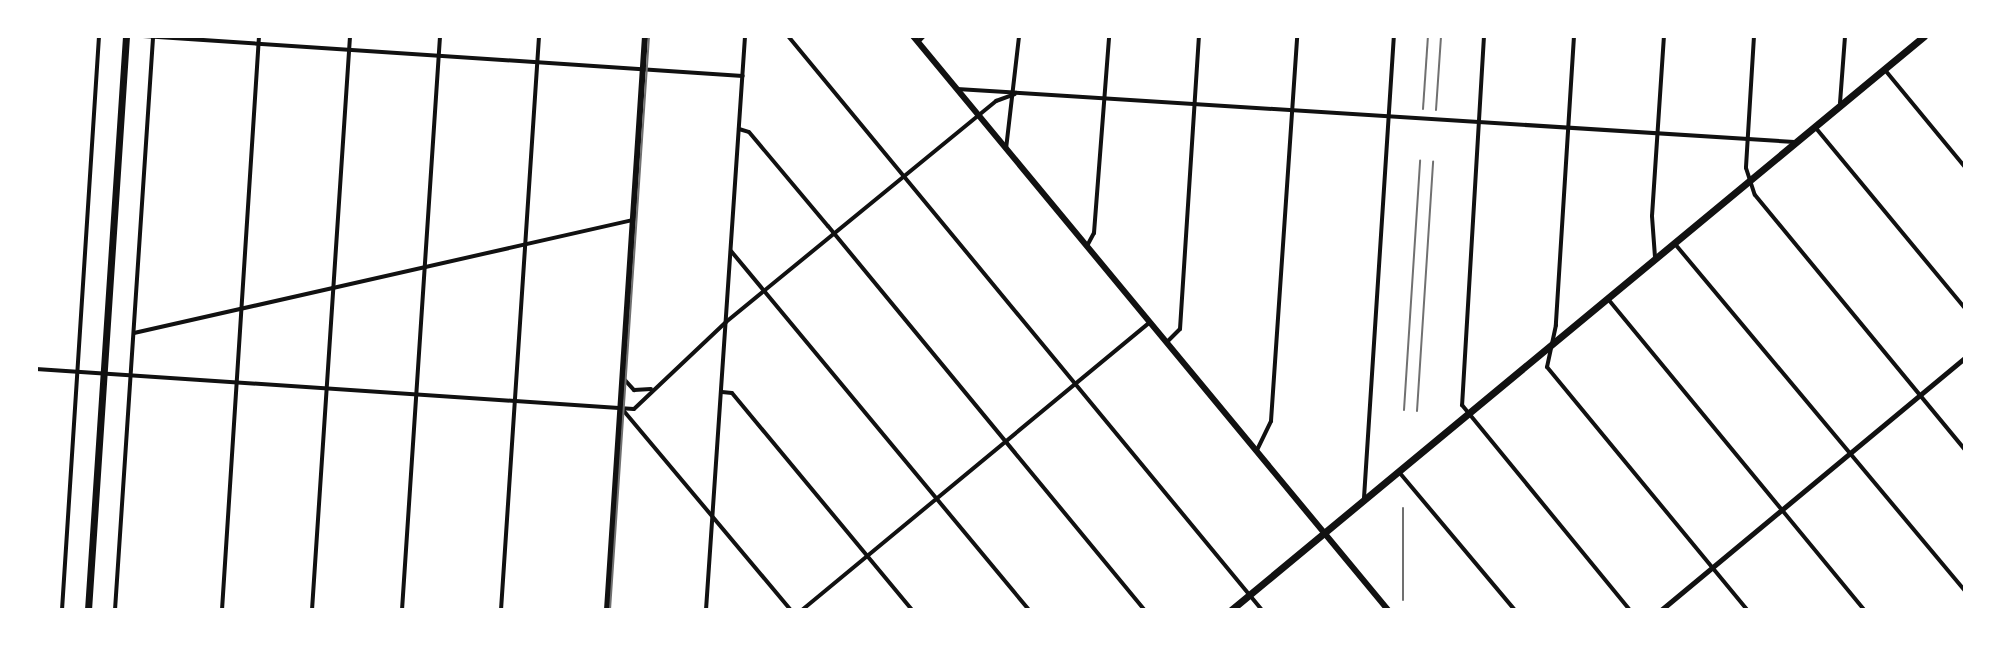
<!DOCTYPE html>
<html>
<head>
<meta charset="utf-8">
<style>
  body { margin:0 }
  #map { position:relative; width:2001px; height:646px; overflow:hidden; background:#fff; font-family:"Source Sans 3",sans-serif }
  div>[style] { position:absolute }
  .minor>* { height:4px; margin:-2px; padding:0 2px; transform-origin:2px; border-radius:2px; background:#111 }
  .tertiary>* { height:5px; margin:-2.5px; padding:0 2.5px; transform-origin:2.5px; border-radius:2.5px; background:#111 }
  .secondary>* { height:6px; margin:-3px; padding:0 3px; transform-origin:3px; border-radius:3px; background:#111 }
  .primary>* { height:7px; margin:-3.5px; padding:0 3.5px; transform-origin:3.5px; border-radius:3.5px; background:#111 }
  .rail>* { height:2px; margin:-1px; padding:0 1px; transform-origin:1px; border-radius:1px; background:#707070 }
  span { translate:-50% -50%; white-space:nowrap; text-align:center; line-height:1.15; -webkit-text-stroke:7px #fff; paint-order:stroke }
  .frame { position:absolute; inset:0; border:38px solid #fff; pointer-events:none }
</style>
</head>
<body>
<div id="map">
  <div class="minor">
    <div style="left:143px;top:36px;width:601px;rotate:3.81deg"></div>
    <div style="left:788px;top:36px;width:744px;rotate:50.45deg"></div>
    <div style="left:1484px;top:36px;width:370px;rotate:93.4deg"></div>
    <div style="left:1462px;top:405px;width:265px;rotate:50.7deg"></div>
    <div style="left:1574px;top:36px;width:290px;rotate:93.6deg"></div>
    <div style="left:1556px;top:325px;width:43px;rotate:102.1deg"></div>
    <div style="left:1547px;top:367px;width:315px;rotate:50.5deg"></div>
    <div style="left:1754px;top:36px;width:132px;rotate:93.5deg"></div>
    <div style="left:1746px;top:168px;width:28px;rotate:72deg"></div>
    <div style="left:1755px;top:195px;width:330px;rotate:50.5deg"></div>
    <div style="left:918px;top:42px;width:8px;rotate:-45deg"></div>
    <div style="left:1885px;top:70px;width:126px;rotate:50.5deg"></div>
    <div style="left:957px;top:89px;width:839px;rotate:3.62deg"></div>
    <div style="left:1840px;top:103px;width:67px;rotate:-85.7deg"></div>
    <div style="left:1815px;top:127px;width:235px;rotate:50.4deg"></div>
    <div style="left:739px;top:129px;width:10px;rotate:17deg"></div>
    <div style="left:749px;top:132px;width:123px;rotate:50deg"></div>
    <div style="left:828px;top:226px;width:498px;rotate:50.5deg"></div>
    <div style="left:1006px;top:149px;width:114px;rotate:-83.4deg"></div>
    <div style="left:1675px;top:244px;width:452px;rotate:50.1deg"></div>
    <div style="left:1087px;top:246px;width:15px;rotate:-62deg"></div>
    <div style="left:1094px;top:233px;width:198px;rotate:-85.6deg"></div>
    <div style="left:731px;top:251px;width:467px;rotate:50.3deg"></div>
    <div style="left:1655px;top:257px;width:41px;rotate:-94.2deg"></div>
    <div style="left:1652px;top:216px;width:180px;rotate:-86.2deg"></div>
    <div style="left:1608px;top:299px;width:403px;rotate:50.5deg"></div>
    <div style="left:134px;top:333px;width:512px;rotate:-12.76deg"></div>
    <div style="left:1167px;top:342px;width:18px;rotate:-45deg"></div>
    <div style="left:1180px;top:329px;width:294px;rotate:-86.3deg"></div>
    <div style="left:36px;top:369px;width:599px;rotate:3.83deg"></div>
    <div style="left:634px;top:409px;width:127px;rotate:-43.4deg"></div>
    <div style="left:726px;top:322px;width:349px;rotate:-39.3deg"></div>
    <div style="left:996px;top:101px;width:20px;rotate:-20deg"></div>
    <div style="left:624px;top:379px;width:15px;rotate:48deg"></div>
    <div style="left:634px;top:390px;width:17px;rotate:-3deg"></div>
    <div style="left:722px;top:392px;width:10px;rotate:6deg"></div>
    <div style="left:732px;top:393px;width:282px;rotate:50.3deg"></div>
    <div style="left:623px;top:410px;width:261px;rotate:50deg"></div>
    <div style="left:1257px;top:450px;width:32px;rotate:-64deg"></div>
    <div style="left:1271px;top:421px;width:386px;rotate:-86.1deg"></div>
    <div style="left:1399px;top:472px;width:180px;rotate:50deg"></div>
    <div style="left:1364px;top:498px;width:463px;rotate:-86.3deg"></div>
    <div style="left:62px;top:610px;width:575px;rotate:-86.31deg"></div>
    <div style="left:115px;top:610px;width:573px;rotate:-86.2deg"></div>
    <div style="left:222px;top:610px;width:575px;rotate:-86.31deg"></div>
    <div style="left:312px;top:610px;width:575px;rotate:-86.21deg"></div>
    <div style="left:402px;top:610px;width:575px;rotate:-86.21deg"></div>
    <div style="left:501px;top:610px;width:575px;rotate:-86.21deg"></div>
    <div style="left:706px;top:610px;width:575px;rotate:-86.11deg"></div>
    <div style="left:802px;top:610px;width:452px;rotate:-39.6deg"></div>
  </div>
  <div class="tertiary">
    <div style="left:1661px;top:610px;width:395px;rotate:-39.7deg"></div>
  </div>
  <div class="secondary">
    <div style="left:913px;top:36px;width:745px;rotate:50.39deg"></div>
    <div style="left:607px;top:610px;width:575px;rotate:-86.21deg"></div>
  </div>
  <div class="primary">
    <div style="left:88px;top:610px;width:575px;rotate:-86.21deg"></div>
    <div style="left:1231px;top:610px;width:900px;rotate:-39.63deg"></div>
  </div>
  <div class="rail">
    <div style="left:1423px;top:109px;width:73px;rotate:-86.1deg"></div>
    <div style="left:1436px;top:110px;width:74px;rotate:-86.1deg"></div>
    <div style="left:1404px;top:410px;width:250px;rotate:-86.3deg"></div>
    <div style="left:1417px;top:411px;width:250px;rotate:-86.3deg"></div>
    <div style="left:1403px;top:508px;width:92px;rotate:90deg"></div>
    <div style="left:610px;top:610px;width:575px;rotate:-86.11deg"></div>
  </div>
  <div class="frame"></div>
</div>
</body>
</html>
